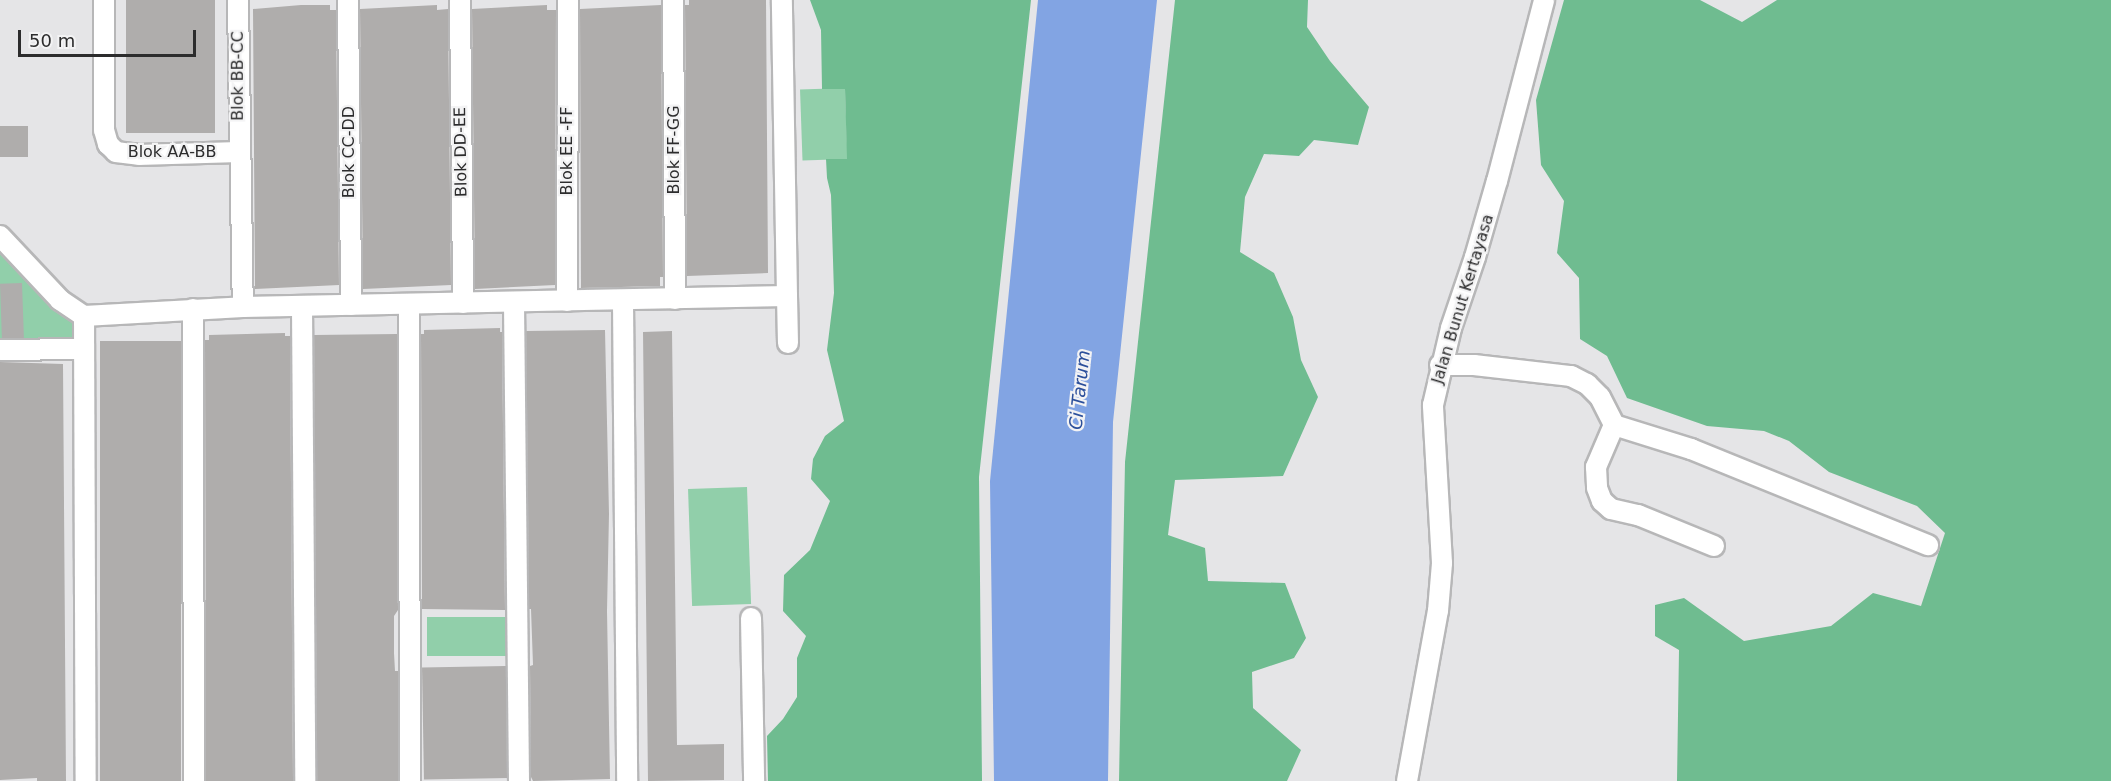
<!DOCTYPE html>
<html>
<head>
<meta charset="utf-8">
<style>
  body { margin:0 }
  #map { position:relative; width:2111px; height:781px; overflow:hidden; background:#e5e5e7; font-family:"DejaVu Sans",sans-serif }
  div>[style] { position:absolute }
  .green>* { inset:0; background:#91cfaa; transform-origin:0 0 }
  .forest>* { inset:0; background:#6fbc90 }
  .water>* { inset:0; background:#82a4e3 }
  .building>* { inset:0; background:#afadac; transform-origin:0 0 }
  .roads { filter:drop-shadow(2px 0 #b7b7b8) drop-shadow(-2px 0 #b7b7b8) drop-shadow(0 2px #b7b7b8) drop-shadow(0 -2px #b7b7b8) }
  .street>* { height:20px; margin:-10px; padding:0 10px; transform-origin:10px; border-radius:10px; background:#fff }
  span { translate:-50% -50%; white-space:nowrap; text-align:center; line-height:1.15; -webkit-text-stroke:4.5px #f3f3f4; paint-order:stroke }
  .street-label { font-size:16px; color:#2c2c2d }
  .water-label { font-size:18px; color:#2b4f9b; font-style:italic }
  .scale { position:absolute; left:18px; top:30px; width:178px; height:27px; box-sizing:border-box; border:3px solid #2c2c2d; border-top:0; padding-left:8px; font-size:18px; line-height:21px; white-space:nowrap; color:#2c2c2d; -webkit-text-stroke:4px #f3f3f4; paint-order:stroke }
</style>
</head>
<body>
<div id="map">
  <div class="green">
    <div style="left:845px;top:88px;width:71px;height:45px;rotate:88deg"></div>
    <div style="clip-path:polygon(0 236px,72px 310px,84px 349px,0 350px)"></div>
    <div style="left:747px;top:487px;width:117px;height:59px;rotate:88deg"></div>
    <div style="left:427px;top:617px;width:79px;height:39px"></div>
  </div>
  <div class="forest">
    <div style="clip-path:polygon(810px 0,1031px 0,979px 477px,982px 781px,768px 781px,767px 736px,783px 719px,797px 697px,797px 658px,806px 636px,783px 611px,784px 575px,810px 550px,830px 501px,811px 479px,813px 459px,825px 436px,844px 421px,827px 350px,834px 293px,831px 195px,827px 178px,826px 159px,847px 159px,845px 89px,822px 89px,821px 30px)"></div>
    <div style="clip-path:polygon(1175px 0,1308px 0,1307px 27px,1330px 61px,1369px 107px,1358px 145px,1314px 140px,1299px 156px,1264px 154px,1245px 197px,1240px 252px,1274px 273px,1293px 317px,1301px 360px,1318px 397px,1283px 476px,1175px 480px,1168px 535px,1205px 548px,1208px 581px,1285px 583px,1306px 638px,1294px 658px,1252px 672px,1253px 708px,1301px 750px,1287px 781px,1119px 781px,1125px 462px)"></div>
    <div style="clip-path:polygon(1564px 0,1700px 0,1742px 22px,1777px 0,2111px 0,2111px 781px,1677px 781px,1679px 650px,1655px 636px,1655px 605px,1684px 598px,1744px 641px,1831px 626px,1873px 593px,1921px 606px,1945px 533px,1917px 506px,1829px 472px,1789px 441px,1764px 431px,1707px 426px,1627px 398px,1607px 356px,1580px 339px,1579px 278px,1557px 253px,1564px 201px,1541px 165px,1536px 100px)"></div>
  </div>
  <div class="water">
    <div style="clip-path:polygon(1038px 0,1157px 0,1113px 422px,1108px 781px,994px 781px,990px 481px)"></div>
  </div>
  <div class="building">
    <div style="left:126px;top:0;width:89px;height:133px"></div>
    <div style="clip-path:polygon(689px 0,766px 0,768px 273px,687px 276px,685px 5px,689px 5px)"></div>
    <div style="clip-path:polygon(301px 5px,330px 5px,330px 10px,336px 10px,339px 285px,255px 289px,253px 9px)"></div>
    <div style="clip-path:polygon(437px 5px,437px 10px,448px 9px,451px 285px,363px 289px,360px 9px)"></div>
    <div style="clip-path:polygon(547px 5px,547px 10px,556px 10px,555px 285px,475px 289px,472px 9px)"></div>
    <div style="clip-path:polygon(661px 5px,663px 277px,660px 277px,660px 286px,581px 288px,580px 9px)"></div>
    <div style="left:0;top:126px;width:28px;height:31px"></div>
    <div style="left:22px;top:283px;width:55px;height:22px;rotate:88deg"></div>
    <div style="clip-path:polygon(500px 328px,500px 332px,502px 332px,505px 610px,422px 609px,421px 334px,424px 334px,424px 330px)"></div>
    <div style="clip-path:polygon(605px 330px,609px 514px,607px 611px,610px 779px,533px 781px,531px 777px,530px 666px,533px 665px,531px 609px,529px 609px,526px 331px)"></div>
    <div style="clip-path:polygon(672px 331px,677px 745px,724px 744px,724px 780px,648px 781px,643px 332px)"></div>
    <div style="clip-path:polygon(285px 333px,285px 336px,290px 336px,293px 781px,206px 781px,205px 340px,209px 340px,209px 335px)"></div>
    <div style="clip-path:polygon(397px 334px,398px 610px,394px 616px,394px 653px,395px 671px,398px 671px,398px 781px,317px 781px,314px 335px)"></div>
    <div style="left:181px;top:341px;width:440px;height:81px;rotate:90deg"></div>
    <div style="clip-path:polygon(0 362px,63px 364px,66px 781px,37px 781px,37px 778px,0 780px)"></div>
    <div style="left:506px;top:666px;width:112px;height:84px;rotate:89deg"></div>
  </div>
  <div class="roads">
    <div class="street">
      <div style="left:104px;top:0;width:130px;rotate:90deg"></div>
      <div style="left:104px;top:130px;width:15px;rotate:74deg"></div>
      <div style="left:108px;top:144px;width:11px;rotate:45deg"></div>
      <div style="left:116px;top:152px;width:23px;rotate:7deg"></div>
      <div style="left:139px;top:155px;width:99px;rotate:-1.7deg"></div>
      <div style="left:238px;top:0;width:307px;rotate:89.1deg"></div>
      <div style="left:348px;top:0;width:305px;rotate:89.4deg"></div>
      <div style="left:460px;top:0;width:303px;rotate:89.4deg"></div>
      <div style="left:673px;top:0;width:299px;rotate:89.6deg"></div>
      <div style="left:0;top:236px;width:88px;rotate:46.8deg"></div>
      <div style="left:60px;top:300px;width:29px;rotate:34deg"></div>
      <div style="left:84px;top:316px;width:159px;rotate:-3.2deg"></div>
      <div style="left:243px;top:307px;width:544px;rotate:-1.16deg"></div>
      <div style="left:787px;top:296px;width:296px;rotate:-91deg"></div>
      <div style="left:787px;top:296px;width:47px;rotate:88.8deg"></div>
      <div style="left:567px;top:301px;width:301px;rotate:-89.8deg"></div>
      <div style="left:623px;top:301px;width:480px;rotate:89.5deg"></div>
      <div style="left:514px;top:303px;width:478px;rotate:89.4deg"></div>
      <div style="left:409px;top:305px;width:476px;rotate:89.9deg"></div>
      <div style="left:302px;top:306px;width:475px;rotate:89.6deg"></div>
      <div style="left:193px;top:309px;width:472px;rotate:89.9deg"></div>
      <div style="left:84px;top:316px;width:465px;rotate:89.8deg"></div>
      <div style="left:0;top:350px;width:84px;rotate:-0.7deg"></div>
      <div style="left:1440px;top:365px;width:34px"></div>
      <div style="left:1474px;top:365px;width:98px;rotate:6.5deg"></div>
      <div style="left:1571px;top:376px;width:18px;rotate:27deg"></div>
      <div style="left:1587px;top:384px;width:18px;rotate:45deg"></div>
      <div style="left:1600px;top:397px;width:31px;rotate:63deg"></div>
      <div style="left:1614px;top:425px;width:46px;rotate:113.2deg"></div>
      <div style="left:1596px;top:467px;width:21px;rotate:87deg"></div>
      <div style="left:1597px;top:488px;width:14px;rotate:69deg"></div>
      <div style="left:1602px;top:501px;width:12px;rotate:42deg"></div>
      <div style="left:1611px;top:509px;width:28px;rotate:13deg"></div>
      <div style="left:1638px;top:515px;width:82px;rotate:22.2deg"></div>
      <div style="left:1614px;top:425px;width:81px;rotate:17.3deg"></div>
      <div style="left:1691px;top:449px;width:256px;rotate:22.1deg"></div>
      <div style="left:751px;top:618px;width:163px;rotate:88.9deg"></div>
      <div style="left:1407px;top:781px;width:173px;rotate:-79.7deg"></div>
      <div style="left:1438px;top:611px;width:48px;rotate:-85.2deg"></div>
      <div style="left:1442px;top:563px;width:158px;rotate:-93.3deg"></div>
      <div style="left:1433px;top:405px;width:79px;rotate:-76.8deg"></div>
      <div style="left:1451px;top:328px;width:75px;rotate:-71.3deg"></div>
      <div style="left:1475px;top:257px;width:79px;rotate:-73.9deg"></div>
      <div style="left:1497px;top:181px;width:187px;rotate:-75.4deg"></div>
    </div>
  </div>
  <div class="street-label">
    <span style="left:238px;top:76px;rotate:-90deg">Blok BB-CC</span>
    <span style="left:674px;top:150px;rotate:-90deg">Blok FF-GG</span>
    <span style="left:567px;top:151px;rotate:-90deg">Blok EE -FF</span>
    <span style="left:172px;top:152px">Blok AA-BB</span>
    <span style="left:349px;top:152px;rotate:-90deg">Blok CC-DD</span>
    <span style="left:461px;top:152px;rotate:-91deg">Blok DD-EE</span>
    <span style="left:1463px;top:299px;rotate:-73deg">Jalan Bunut Kertayasa</span>
  </div>
  <div class="water-label">
    <span style="left:1080px;top:390px;rotate:-84deg">Ci Tarum</span>
  </div>
  <div class="scale">50 m</div>
</div>
</body>
</html>
